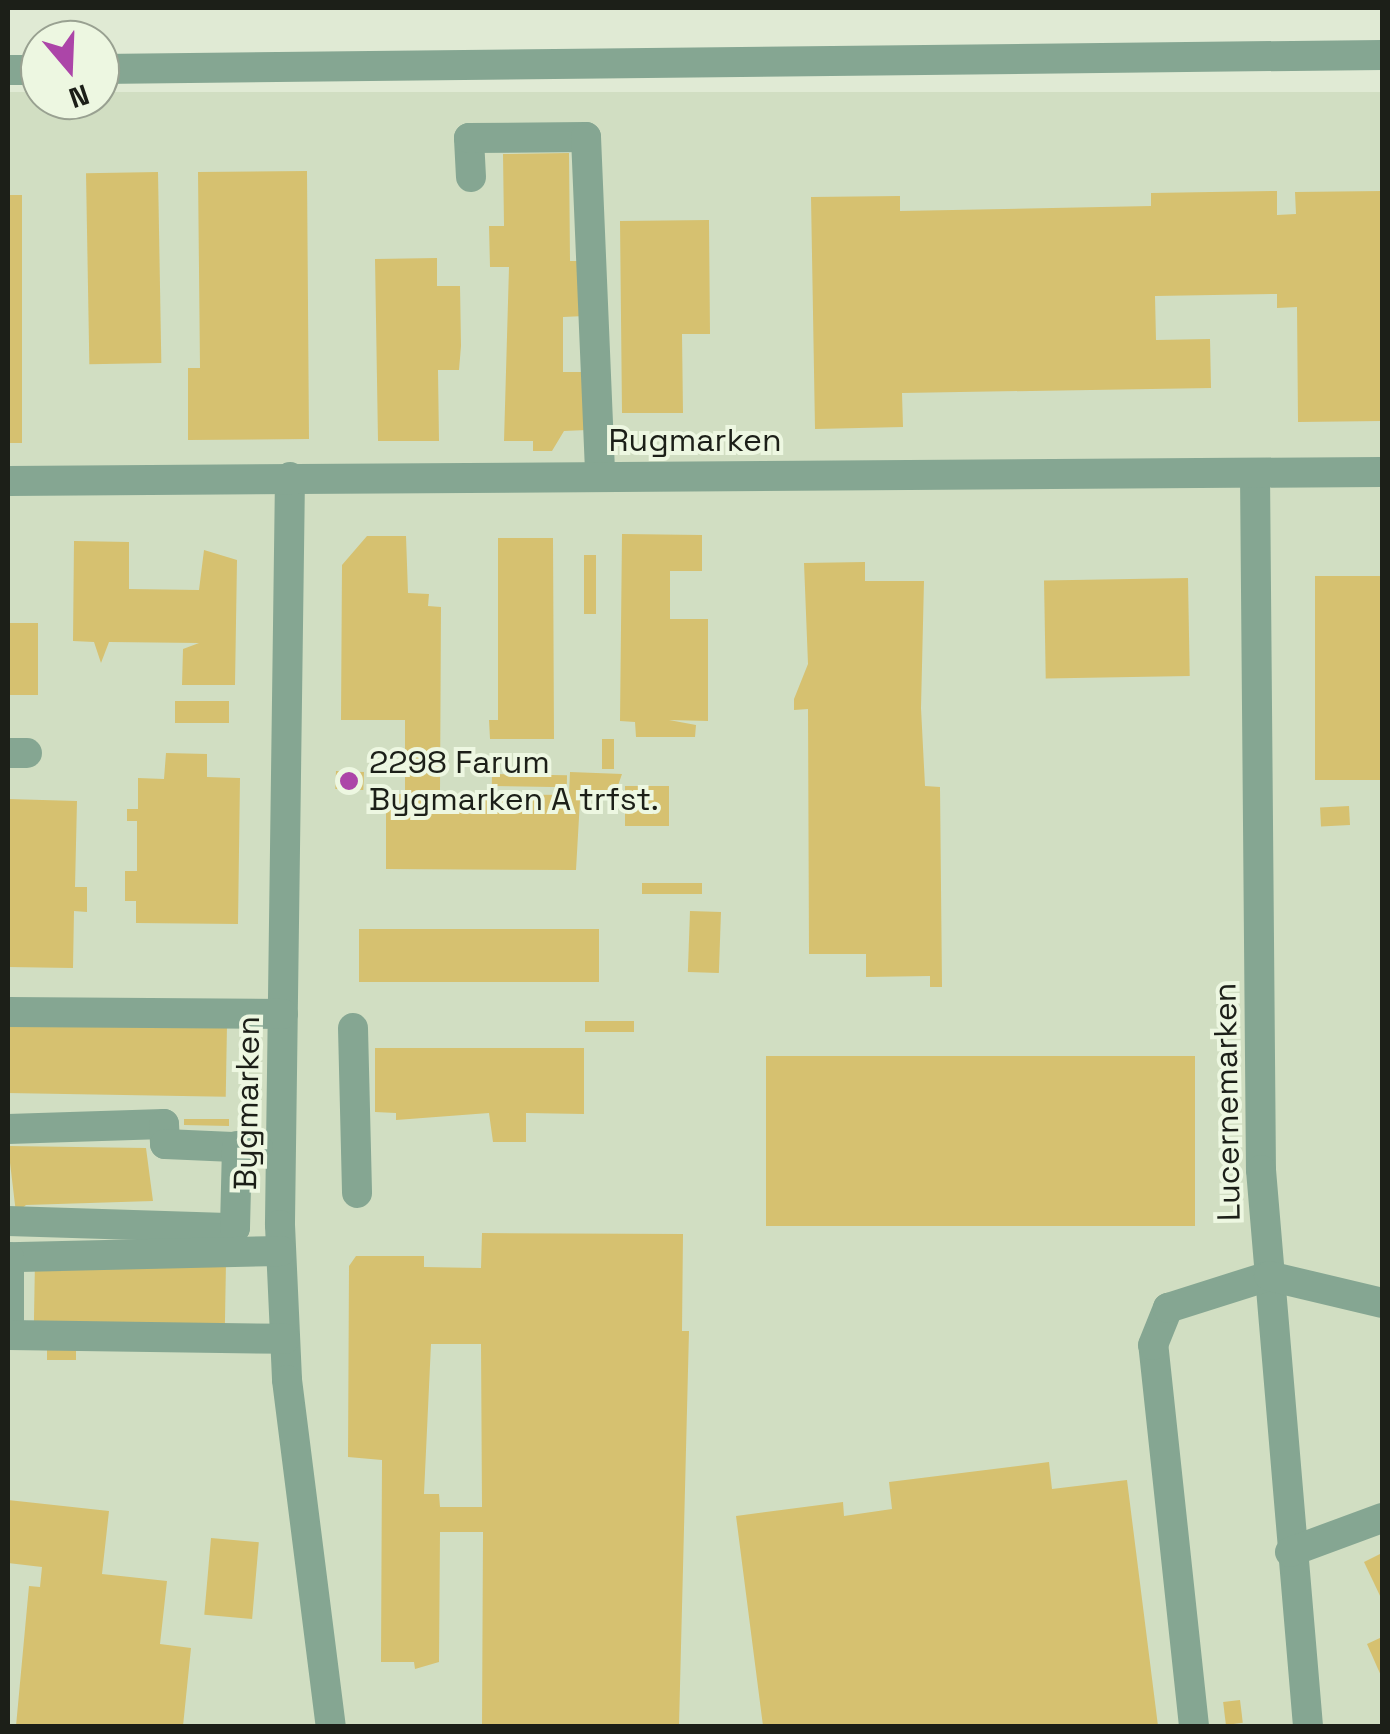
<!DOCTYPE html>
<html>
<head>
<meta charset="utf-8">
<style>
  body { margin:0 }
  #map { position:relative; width:1390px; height:1734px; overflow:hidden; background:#e0ead4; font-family:"Space Grotesk",sans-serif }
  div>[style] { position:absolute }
  .built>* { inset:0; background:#d1dec2; transform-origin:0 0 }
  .building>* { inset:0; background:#d6c170; transform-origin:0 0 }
  .minor>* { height:30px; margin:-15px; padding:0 15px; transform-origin:15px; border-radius:15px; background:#85a692 }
  .dots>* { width:28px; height:28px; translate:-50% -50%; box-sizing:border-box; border:5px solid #edf7e1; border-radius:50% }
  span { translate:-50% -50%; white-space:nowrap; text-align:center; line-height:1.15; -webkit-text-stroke:8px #edf7e1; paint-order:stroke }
  .street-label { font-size:32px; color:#1c1f18 }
  .poi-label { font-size:32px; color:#1c1f18 }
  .left { translate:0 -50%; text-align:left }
  .frame { position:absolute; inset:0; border:10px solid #1c1f18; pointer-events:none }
  .north { position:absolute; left:20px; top:20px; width:100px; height:100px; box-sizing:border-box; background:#edf7e1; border:2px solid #99a191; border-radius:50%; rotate:161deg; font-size:28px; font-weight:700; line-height:40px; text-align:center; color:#1c1f18 }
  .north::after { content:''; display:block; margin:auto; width:35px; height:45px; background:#ac45a8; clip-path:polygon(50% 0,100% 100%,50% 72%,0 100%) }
</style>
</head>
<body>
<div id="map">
  <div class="built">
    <div style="left:1382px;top:92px;width:1634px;height:1374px;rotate:90deg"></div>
  </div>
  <div class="building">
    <div style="clip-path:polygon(569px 153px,570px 261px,584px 261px,585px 316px,563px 317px,563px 372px,586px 372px,587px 430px,564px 431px,552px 451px,533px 451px,533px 441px,504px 441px,509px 267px,490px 267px,489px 226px,504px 226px,503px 154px)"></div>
    <div style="clip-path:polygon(307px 171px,309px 439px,188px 440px,188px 368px,200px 368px,198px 172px)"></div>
    <div style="left:158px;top:172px;width:191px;height:72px;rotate:89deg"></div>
    <div style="clip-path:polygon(1277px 191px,1277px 215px,1296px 214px,1295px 192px,1382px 191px,1382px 421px,1298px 422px,1297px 307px,1277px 308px,1277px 294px,1155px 296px,1156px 340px,1210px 339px,1211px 388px,902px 393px,903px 427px,815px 429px,811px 197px,900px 196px,900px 211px,1151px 206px,1151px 193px)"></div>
    <div style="left:8px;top:195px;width:14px;height:248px"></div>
    <div style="clip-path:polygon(709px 220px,710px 334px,682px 334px,683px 413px,622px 413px,620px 221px)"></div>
    <div style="clip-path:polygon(437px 258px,437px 286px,460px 286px,461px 346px,459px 370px,438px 370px,439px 441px,378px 441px,375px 259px)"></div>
    <div style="clip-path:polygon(622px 534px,702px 535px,702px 571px,670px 571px,670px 619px,708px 619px,708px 721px,669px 720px,696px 725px,695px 737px,636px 737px,635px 722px,620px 721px)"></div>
    <div style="clip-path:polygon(367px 536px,406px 536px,408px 593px,429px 594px,428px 606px,441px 607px,440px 794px,569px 795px,570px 772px,622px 774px,613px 800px,580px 800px,576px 870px,386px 869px,386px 794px,405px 794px,405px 720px,341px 720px,342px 565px)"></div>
    <div style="clip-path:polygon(498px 538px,553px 538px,554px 739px,490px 739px,489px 720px,498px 720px)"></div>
    <div style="clip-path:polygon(74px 541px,129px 542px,129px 589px,199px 590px,204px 550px,237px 560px,235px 685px,182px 685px,183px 649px,199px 643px,109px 642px,101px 663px,94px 642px,73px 641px)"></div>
    <div style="left:584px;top:555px;width:12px;height:59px"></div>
    <div style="clip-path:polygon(865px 562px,865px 581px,924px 581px,921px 708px,925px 786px,940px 787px,942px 987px,930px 987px,930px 976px,866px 977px,866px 954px,809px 954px,808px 709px,794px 710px,794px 699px,808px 664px,804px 563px)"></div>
    <div style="left:1382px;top:576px;width:204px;height:67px;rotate:90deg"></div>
    <div style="left:1188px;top:578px;width:98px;height:144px;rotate:89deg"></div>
    <div style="left:8px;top:623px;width:30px;height:72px"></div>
    <div style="left:175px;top:701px;width:54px;height:22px"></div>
    <div style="left:602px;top:739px;width:12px;height:30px"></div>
    <div style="clip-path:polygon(166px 753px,207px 754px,207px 777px,240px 778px,238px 924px,136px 923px,136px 901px,125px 901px,125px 871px,137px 871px,137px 821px,127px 821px,127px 809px,138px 809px,138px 778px,164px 779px)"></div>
    <div style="left:336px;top:771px;width:28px;height:18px;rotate:2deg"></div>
    <div style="left:492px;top:774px;width:75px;height:12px;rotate:1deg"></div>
    <div style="left:625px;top:786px;width:44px;height:40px"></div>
    <div style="clip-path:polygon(8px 799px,77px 801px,75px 887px,87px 887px,87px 912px,74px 911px,73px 968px,8px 967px)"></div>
    <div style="left:1349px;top:806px;width:19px;height:29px;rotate:87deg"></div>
    <div style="left:642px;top:883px;width:60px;height:11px"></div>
    <div style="left:690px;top:911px;width:31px;height:61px;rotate:2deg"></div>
    <div style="left:359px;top:929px;width:240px;height:53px"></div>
    <div style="left:585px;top:1021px;width:49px;height:11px"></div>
    <div style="left:8px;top:1023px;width:219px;height:70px;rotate:1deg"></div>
    <div style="clip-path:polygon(375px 1048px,584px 1048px,584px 1114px,526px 1113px,526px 1142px,493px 1142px,489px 1113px,396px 1120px,396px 1113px,375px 1112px)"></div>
    <div style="left:766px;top:1056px;width:429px;height:170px"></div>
    <div style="clip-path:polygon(184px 1119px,229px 1119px,229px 1126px,184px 1125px)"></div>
    <div style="clip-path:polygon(8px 1146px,146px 1148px,153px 1201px,26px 1205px,16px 1213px)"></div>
    <div style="clip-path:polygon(evenodd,482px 1233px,683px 1234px,682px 1331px,689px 1331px,679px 1726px,482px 1726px,483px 1532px,440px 1532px,439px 1662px,415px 1669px,414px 1662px,381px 1662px,382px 1460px,348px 1457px,349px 1266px,356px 1256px,424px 1256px,424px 1267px,481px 1268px,482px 1233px,431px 1344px,481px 1344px,482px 1507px,440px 1507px,439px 1494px,424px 1494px,431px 1344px)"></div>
    <div style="left:226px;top:1262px;width:64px;height:191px;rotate:91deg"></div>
    <div style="left:47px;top:1348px;width:29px;height:12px"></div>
    <div style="clip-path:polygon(1049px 1462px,1052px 1489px,1127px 1480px,1158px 1726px,763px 1726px,736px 1516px,843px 1502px,844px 1516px,892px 1509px,889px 1482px)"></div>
    <div style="clip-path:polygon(8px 1500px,109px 1511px,102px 1574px,167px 1581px,160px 1644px,191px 1648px,183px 1726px,16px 1726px,29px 1586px,40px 1587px,42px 1567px,8px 1563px)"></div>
    <div style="left:211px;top:1538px;width:48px;height:77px;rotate:5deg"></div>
    <div style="clip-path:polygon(1382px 1553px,1382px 1600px,1364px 1562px)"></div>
    <div style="clip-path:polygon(1382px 1637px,1382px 1678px,1367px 1644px)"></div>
    <div style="left:1240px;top:1700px;width:23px;height:17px;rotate:83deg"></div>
  </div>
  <div class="minor">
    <div style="left:100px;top:69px;width:1282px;rotate:-0.63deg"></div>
    <div style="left:8px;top:70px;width:32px"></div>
    <div style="left:471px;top:177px;width:39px;rotate:-93deg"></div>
    <div style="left:469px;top:138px;width:117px;rotate:-0.5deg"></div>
    <div style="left:586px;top:137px;width:339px;rotate:87.6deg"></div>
    <div style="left:1255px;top:473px;width:697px;rotate:89.51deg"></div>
    <div style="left:1261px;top:1170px;width:558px;rotate:85.17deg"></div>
    <div style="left:290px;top:477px;width:748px;rotate:90.77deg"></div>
    <div style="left:280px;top:1225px;width:155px;rotate:87.4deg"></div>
    <div style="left:287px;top:1380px;width:349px;rotate:82.8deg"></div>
    <div style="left:8px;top:481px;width:1374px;rotate:-0.38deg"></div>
    <div style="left:8px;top:753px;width:19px"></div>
    <div style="left:8px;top:1012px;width:275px;rotate:0.4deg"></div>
    <div style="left:353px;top:1028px;width:165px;rotate:88.6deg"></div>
    <div style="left:8px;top:1129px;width:156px;rotate:-1.8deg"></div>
    <div style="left:164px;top:1124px;width:20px;rotate:87deg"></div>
    <div style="left:165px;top:1144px;width:93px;rotate:2.5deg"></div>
    <div style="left:8px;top:1221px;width:227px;rotate:1.8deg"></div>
    <div style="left:235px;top:1228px;width:82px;rotate:-88.6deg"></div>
    <div style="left:281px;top:1251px;width:272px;rotate:178.7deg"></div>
    <div style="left:9px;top:1257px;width:78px;rotate:90deg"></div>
    <div style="left:9px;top:1335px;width:276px;rotate:0.8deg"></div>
    <div style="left:1290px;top:1552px;width:98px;rotate:-20.3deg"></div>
    <div style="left:1194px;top:1726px;width:383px;rotate:-96.1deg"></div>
    <div style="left:1153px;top:1345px;width:40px;rotate:-68deg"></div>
    <div style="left:1168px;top:1308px;width:106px;rotate:-17.6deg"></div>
    <div style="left:1269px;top:1276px;width:116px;rotate:13.4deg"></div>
  </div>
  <div class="dots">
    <div style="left:349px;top:781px;background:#ac45a8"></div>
  </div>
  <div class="street-label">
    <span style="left:695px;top:440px">Rugmarken</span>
    <span style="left:1227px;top:1102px;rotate:-91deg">Lucernemarken</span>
    <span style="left:247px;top:1103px;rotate:-89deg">Bygmarken</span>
  </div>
  <div class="poi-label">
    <span class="left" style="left:369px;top:781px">2298 Farum<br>Bygmarken A trfst.</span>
  </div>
  <div class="frame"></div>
  <div class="north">N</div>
</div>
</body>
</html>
